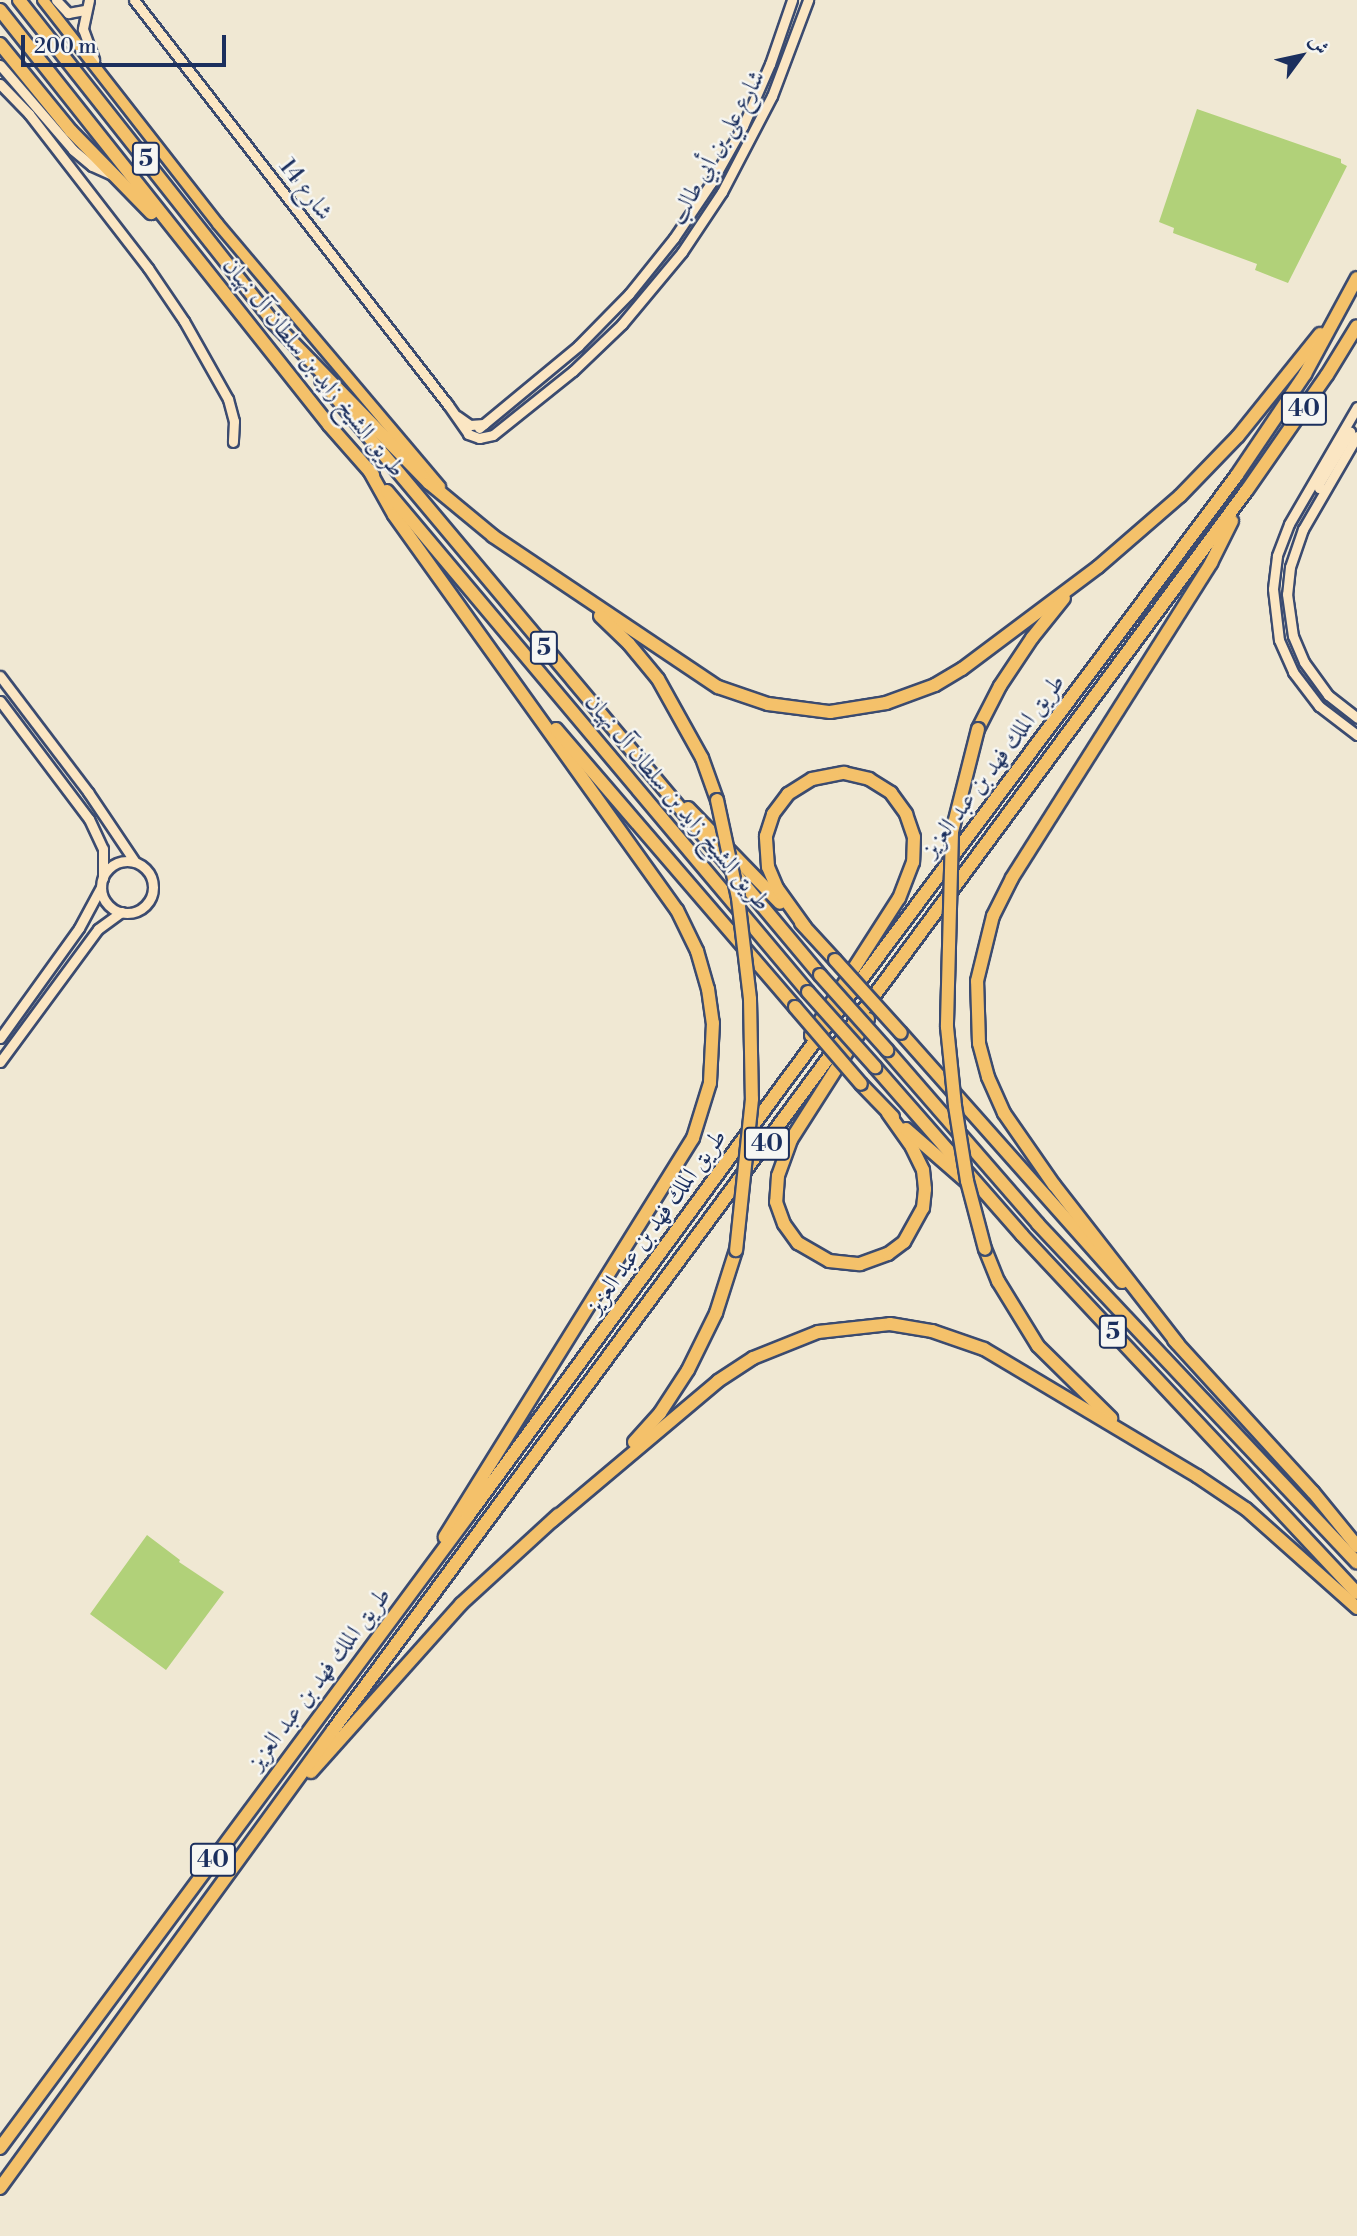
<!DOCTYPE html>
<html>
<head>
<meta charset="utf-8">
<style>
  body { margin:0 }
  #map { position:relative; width:1357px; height:2236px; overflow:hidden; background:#f0e8d3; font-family:"Libre Bodoni",Amiri,serif }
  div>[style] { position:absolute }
  .green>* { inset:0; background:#b1d179 }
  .roads { filter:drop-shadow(2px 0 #3b4b70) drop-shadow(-2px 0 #3b4b70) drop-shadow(0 2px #3b4b70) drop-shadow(0 -2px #3b4b70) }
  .secondary>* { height:9px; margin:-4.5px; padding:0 4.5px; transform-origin:4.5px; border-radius:4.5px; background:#fbe6c3 }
  .secondary>.ring { margin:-4.5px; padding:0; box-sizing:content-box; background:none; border:9px solid #fbe6c3; border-radius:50% }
  .primary>* { height:10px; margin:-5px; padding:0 5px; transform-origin:5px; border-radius:5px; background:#f4c16a }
  .highway>* { height:12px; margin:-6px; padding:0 6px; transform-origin:6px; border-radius:6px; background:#f4c16a }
  .bridges { filter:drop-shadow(2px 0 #3b4b70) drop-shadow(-2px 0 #3b4b70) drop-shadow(0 2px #3b4b70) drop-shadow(0 -2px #3b4b70) }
  .highway-bridge>* { height:12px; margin:-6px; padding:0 6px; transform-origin:6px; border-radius:6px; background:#f4c16a }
  span { translate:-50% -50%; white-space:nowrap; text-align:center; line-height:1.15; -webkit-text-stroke:5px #f6f6f2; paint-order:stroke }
  .shield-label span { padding:2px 5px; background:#f6f6f2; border:2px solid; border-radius:5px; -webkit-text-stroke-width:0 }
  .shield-label { font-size:23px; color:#1b2f5e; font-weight:700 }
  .street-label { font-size:24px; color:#1b2f5e }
  .north { position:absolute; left:1266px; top:21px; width:70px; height:70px; -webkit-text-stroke:5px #f6f6f2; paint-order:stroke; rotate:57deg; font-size:19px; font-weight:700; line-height:28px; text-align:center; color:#1b2f5e }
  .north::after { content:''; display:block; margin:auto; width:24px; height:32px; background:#1b2f5e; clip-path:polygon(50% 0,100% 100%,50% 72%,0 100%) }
  .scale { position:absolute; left:21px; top:35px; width:205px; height:32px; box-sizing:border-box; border:4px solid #1b2f5e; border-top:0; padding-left:9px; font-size:21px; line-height:24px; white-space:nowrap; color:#1b2f5e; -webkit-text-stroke:5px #f6f6f2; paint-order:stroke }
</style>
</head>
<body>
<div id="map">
  <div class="green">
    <div style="clip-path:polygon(1197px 109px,1341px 159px,1341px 163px,1347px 166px,1288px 283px,1255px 270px,1257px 264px,1173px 233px,1174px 228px,1159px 222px)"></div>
    <div style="clip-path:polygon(147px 1535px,180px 1560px,179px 1562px,224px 1592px,166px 1670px,90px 1614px)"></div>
  </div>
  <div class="roads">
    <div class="secondary">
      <div style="left:56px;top:0;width:18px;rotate:47deg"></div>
      <div style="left:68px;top:13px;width:17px;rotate:-10deg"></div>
      <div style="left:89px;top:0;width:30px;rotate:102deg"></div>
      <div style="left:83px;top:29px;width:33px;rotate:70deg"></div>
      <div style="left:134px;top:0;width:512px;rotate:52.21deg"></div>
      <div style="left:0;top:65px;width:112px;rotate:49.3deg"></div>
      <div style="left:73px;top:150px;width:25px;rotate:40deg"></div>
      <div style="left:92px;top:166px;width:22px;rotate:24deg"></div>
      <div style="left:0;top:84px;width:42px;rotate:46deg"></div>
      <div style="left:29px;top:114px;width:195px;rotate:52.3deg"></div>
      <div style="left:148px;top:268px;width:64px;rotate:55.8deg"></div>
      <div style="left:184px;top:321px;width:90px;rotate:60.6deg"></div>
      <div style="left:228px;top:399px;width:23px;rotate:75deg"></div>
      <div style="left:234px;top:421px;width:21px;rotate:93deg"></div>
      <div style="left:446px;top:402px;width:39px;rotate:55deg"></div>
      <div style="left:468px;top:434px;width:12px;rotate:20deg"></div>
      <div style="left:479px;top:438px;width:14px;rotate:-12deg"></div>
      <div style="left:493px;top:435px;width:102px;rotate:-38.7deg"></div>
      <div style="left:573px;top:371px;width:68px;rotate:-43.8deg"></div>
      <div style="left:622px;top:324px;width:94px;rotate:-50.2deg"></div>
      <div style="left:682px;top:252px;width:72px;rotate:-56.3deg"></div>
      <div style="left:722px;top:192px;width:108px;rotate:-62.5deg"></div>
      <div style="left:772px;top:96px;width:103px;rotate:-69.4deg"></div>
      <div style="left:1357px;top:407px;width:135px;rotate:120.2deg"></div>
      <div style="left:1289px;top:524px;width:34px;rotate:111deg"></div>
      <div style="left:1277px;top:556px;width:33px;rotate:97deg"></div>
      <div style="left:1273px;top:589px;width:51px;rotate:83.3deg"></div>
      <div style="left:1279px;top:640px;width:35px;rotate:66deg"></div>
      <div style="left:1293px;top:672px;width:43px;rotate:52.6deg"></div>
      <div style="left:1319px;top:706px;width:48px;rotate:37.3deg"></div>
      <div style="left:457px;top:416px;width:16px;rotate:35deg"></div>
      <div style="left:470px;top:425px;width:14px;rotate:-4deg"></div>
      <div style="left:479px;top:428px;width:129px;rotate:-39.6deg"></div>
      <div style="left:578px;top:346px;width:73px;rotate:-45.6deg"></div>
      <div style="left:629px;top:294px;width:72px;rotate:-51.2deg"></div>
      <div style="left:674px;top:238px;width:66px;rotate:-56.1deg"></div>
      <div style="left:711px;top:183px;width:65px;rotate:-60.7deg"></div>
      <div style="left:743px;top:126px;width:68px;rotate:-66.5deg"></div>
      <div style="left:770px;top:64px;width:68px;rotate:-71deg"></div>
      <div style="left:1357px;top:436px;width:108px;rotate:120.1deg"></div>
      <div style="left:1303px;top:529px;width:40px;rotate:108.9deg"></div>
      <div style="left:1290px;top:567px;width:27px;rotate:96deg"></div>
      <div style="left:1287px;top:594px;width:42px;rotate:81.9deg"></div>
      <div style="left:1293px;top:636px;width:28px;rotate:67deg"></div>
      <div style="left:1304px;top:662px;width:41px;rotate:54deg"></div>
      <div style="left:1328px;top:695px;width:37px;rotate:38deg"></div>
      <div style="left:1324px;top:490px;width:5px;rotate:-158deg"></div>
      <div style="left:1319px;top:488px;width:4px;rotate:-90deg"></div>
      <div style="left:1319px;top:484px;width:61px;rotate:-59.2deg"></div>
      <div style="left:0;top:676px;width:146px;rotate:52.8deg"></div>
      <div style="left:88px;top:792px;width:84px;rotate:56.1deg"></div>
      <div style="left:0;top:701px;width:148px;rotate:53deg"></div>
      <div style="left:89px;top:819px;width:33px;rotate:65deg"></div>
      <div style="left:103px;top:849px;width:29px;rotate:90deg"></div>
      <div class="ring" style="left:101px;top:861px;width:43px;height:43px"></div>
      <div style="left:0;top:1038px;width:135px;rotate:-54.3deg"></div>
      <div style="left:79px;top:928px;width:47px;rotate:-61.8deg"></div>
      <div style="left:0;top:1062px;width:165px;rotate:-53.6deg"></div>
      <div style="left:98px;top:929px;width:29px;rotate:-36deg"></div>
    </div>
    <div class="primary">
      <div style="left:43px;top:0;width:284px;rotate:52deg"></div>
      <div style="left:218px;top:224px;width:344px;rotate:49.8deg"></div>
    </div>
    <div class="highway">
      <div style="left:19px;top:0;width:414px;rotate:51.7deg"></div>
      <div style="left:0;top:10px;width:530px;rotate:51.59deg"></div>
      <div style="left:329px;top:425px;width:67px;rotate:48.7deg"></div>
      <div style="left:0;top:44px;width:112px;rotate:50.8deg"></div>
      <div style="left:71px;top:131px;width:115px;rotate:45.7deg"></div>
      <div style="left:271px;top:320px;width:227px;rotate:45.9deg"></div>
      <div style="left:429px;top:483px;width:83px;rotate:39.6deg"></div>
      <div style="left:493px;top:536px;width:271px;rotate:33.9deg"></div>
      <div style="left:718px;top:687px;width:53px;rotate:18.8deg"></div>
      <div style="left:768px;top:704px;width:63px;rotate:7.4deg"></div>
      <div style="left:830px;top:712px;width:57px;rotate:-9.1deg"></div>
      <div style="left:886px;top:703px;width:52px;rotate:-20.2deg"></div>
      <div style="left:935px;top:685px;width:31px;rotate:-31deg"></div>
      <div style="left:962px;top:669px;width:170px;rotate:-36.9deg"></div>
      <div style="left:1098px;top:567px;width:108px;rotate:-40.9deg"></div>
      <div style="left:1180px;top:496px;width:83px;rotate:-46deg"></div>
      <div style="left:1238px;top:436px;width:131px;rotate:-51.2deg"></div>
      <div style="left:321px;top:380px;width:777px;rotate:50.01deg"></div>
      <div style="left:369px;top:470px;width:51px;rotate:60.9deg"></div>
      <div style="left:394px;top:515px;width:486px;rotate:54.4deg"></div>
      <div style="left:677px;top:910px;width:46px;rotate:64deg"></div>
      <div style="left:697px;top:951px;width:40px;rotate:74deg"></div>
      <div style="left:708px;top:989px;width:34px;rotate:82deg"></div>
      <div style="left:713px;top:1023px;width:60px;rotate:92.9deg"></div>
      <div style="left:710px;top:1083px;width:58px;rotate:107.2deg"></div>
      <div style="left:693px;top:1138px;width:470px;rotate:121.9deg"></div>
      <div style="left:387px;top:491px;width:654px;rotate:49.96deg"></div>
      <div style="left:600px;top:616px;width:40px;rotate:44deg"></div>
      <div style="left:629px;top:644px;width:45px;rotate:50.4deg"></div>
      <div style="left:658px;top:679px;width:90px;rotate:60.9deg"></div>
      <div style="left:702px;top:758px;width:45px;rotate:70.3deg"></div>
      <div style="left:556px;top:729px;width:367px;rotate:49.3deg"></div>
      <div style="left:978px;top:729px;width:48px;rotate:-62.9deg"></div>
      <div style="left:1000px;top:686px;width:58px;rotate:-56.3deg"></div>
      <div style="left:1032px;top:638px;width:51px;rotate:-51.3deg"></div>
      <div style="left:688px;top:808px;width:132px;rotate:45.9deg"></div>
      <div style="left:801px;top:923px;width:50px;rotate:47.4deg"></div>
      <div style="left:805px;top:927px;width:48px;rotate:-125.7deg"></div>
      <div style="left:777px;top:888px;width:23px;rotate:-113deg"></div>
      <div style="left:768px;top:867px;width:31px;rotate:-94deg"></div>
      <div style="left:766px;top:836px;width:23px;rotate:-72deg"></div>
      <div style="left:773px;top:814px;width:25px;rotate:-53deg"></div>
      <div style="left:788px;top:794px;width:28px;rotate:-32deg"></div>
      <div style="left:812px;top:779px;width:33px;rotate:-11deg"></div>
      <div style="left:844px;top:773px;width:26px;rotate:13deg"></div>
      <div style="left:869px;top:779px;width:26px;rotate:32deg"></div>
      <div style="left:891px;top:793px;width:26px;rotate:54deg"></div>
      <div style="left:906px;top:814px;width:24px;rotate:71deg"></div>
      <div style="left:914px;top:837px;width:25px;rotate:92deg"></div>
      <div style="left:913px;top:862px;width:39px;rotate:111deg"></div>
      <div style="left:899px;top:898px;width:163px;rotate:122.7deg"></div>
      <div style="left:868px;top:1019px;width:143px;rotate:122.5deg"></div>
      <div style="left:791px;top:1140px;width:38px;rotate:110deg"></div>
      <div style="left:778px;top:1176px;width:26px;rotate:94deg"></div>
      <div style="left:776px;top:1202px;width:23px;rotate:70deg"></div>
      <div style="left:784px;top:1224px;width:24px;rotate:54deg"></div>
      <div style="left:798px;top:1243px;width:36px;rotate:30deg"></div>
      <div style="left:829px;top:1261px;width:31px;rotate:6deg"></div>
      <div style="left:860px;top:1264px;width:30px;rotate:-20deg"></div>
      <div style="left:888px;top:1254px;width:20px;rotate:-37deg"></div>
      <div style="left:904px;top:1242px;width:39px;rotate:-61deg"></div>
      <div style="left:923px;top:1208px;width:19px;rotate:-84deg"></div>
      <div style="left:925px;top:1189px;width:19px;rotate:-96deg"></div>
      <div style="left:923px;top:1170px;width:25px;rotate:-116deg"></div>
      <div style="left:912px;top:1147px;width:42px;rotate:-125.2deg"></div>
      <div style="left:901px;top:1033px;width:333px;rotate:48.4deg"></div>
      <div style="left:887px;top:1050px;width:230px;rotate:49deg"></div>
      <div style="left:1038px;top:1224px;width:465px;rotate:46.7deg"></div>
      <div style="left:875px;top:1067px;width:223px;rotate:48.8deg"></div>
      <div style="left:1022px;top:1235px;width:490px;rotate:46.9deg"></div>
      <div style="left:861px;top:1084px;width:46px;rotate:45.9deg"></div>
      <div style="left:906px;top:1129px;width:84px;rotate:41.1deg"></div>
      <div style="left:985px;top:1249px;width:35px;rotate:68deg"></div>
      <div style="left:998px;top:1281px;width:76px;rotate:58.4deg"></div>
      <div style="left:1038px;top:1346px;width:103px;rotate:44.6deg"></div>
      <div style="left:1174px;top:1340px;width:206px;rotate:47.6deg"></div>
      <div style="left:1313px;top:1492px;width:70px;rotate:50.8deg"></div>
      <div style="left:1178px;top:1344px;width:202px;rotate:-127.9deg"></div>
      <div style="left:1054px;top:1185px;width:88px;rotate:-124.8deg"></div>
      <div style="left:1004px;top:1113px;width:39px;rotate:-114deg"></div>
      <div style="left:988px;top:1077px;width:35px;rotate:-105deg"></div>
      <div style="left:979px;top:1043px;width:62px;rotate:-91.8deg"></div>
      <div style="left:977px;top:981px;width:67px;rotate:-76.2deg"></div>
      <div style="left:993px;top:916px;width:42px;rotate:-63.4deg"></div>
      <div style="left:1012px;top:878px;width:373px;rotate:-57.7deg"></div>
      <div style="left:1211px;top:563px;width:47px;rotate:-63.4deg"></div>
      <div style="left:634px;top:1442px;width:39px;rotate:-48deg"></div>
      <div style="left:660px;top:1413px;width:51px;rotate:-56.9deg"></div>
      <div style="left:688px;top:1370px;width:64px;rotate:-63.8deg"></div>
      <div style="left:716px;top:1313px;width:66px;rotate:-72.4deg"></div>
      <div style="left:552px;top:1521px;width:217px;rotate:-40.1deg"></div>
      <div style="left:718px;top:1381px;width:42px;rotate:-33.3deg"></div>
      <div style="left:753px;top:1358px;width:70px;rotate:-21.8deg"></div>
      <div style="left:818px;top:1332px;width:72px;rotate:-6.3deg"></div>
      <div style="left:890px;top:1324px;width:43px;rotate:9.5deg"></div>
      <div style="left:932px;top:1331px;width:55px;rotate:19.1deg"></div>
      <div style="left:984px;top:1349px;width:248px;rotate:30.8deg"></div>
      <div style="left:1197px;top:1476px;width:59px;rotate:34deg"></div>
      <div style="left:1246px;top:1509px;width:149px;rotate:41.7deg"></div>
      <div style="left:311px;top:1772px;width:225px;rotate:-48.2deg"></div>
      <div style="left:461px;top:1604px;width:132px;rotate:-42.5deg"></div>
      <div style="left:0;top:2148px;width:786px;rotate:-53.48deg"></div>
      <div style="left:468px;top:1516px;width:541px;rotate:-53.87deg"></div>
      <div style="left:787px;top:1079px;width:753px;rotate:-53.31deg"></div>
      <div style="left:1237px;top:475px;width:122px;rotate:-56deg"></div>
      <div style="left:1305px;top:374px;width:109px;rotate:-61.6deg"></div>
      <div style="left:0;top:2188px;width:566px;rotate:-53.98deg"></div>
      <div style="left:333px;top:1730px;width:1540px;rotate:-53.61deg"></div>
      <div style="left:1247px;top:490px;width:140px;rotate:-55.2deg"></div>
      <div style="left:1327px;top:375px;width:57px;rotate:-58.5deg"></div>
    </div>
  </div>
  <div class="bridges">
    <div class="highway-bridge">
      <div style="left:978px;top:729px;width:106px;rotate:104.2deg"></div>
      <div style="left:952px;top:832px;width:195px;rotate:91.5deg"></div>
      <div style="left:947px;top:1027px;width:79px;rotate:84.2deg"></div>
      <div style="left:955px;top:1106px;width:76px;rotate:80.9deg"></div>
      <div style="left:967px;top:1181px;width:70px;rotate:75.2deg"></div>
      <div style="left:717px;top:800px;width:100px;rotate:77.9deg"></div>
      <div style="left:738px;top:898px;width:102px;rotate:83.2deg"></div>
      <div style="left:750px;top:999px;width:100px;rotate:88.9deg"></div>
      <div style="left:752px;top:1099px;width:152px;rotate:96deg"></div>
      <div style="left:835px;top:960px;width:98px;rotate:47.9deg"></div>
      <div style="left:820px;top:975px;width:101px;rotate:48.2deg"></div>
      <div style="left:808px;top:992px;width:101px;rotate:48.2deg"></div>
      <div style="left:795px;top:1007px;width:101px;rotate:49.4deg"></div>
    </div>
  </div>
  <div class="shield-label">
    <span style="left:146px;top:159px">5</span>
    <span style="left:1304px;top:409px">40</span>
    <span style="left:544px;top:648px">5</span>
    <span style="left:767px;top:1144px">40</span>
    <span style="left:1113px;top:1332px">5</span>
    <span style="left:213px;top:1860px">40</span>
  </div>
  <div class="street-label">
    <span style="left:718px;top:148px;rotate:-61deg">شارع علي بن أبي طالب</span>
    <span style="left:305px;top:190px;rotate:52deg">شارع 14</span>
    <span style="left:313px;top:368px;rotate:51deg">طريق الشيخ زايد بن سلطان آل نهيان</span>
    <span style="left:994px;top:766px;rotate:-53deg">طريق الملك فهد بن عبد العزيز</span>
    <span style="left:677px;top:803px;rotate:50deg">طريق الشيخ زايد بن سلطان آل نهيان</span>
    <span style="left:657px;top:1222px;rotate:-54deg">طريق الملك فهد بن عبد العزيز</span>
    <span style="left:320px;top:1679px;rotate:-53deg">طريق الملك فهد بن عبد العزيز</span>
  </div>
  <div class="north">ش</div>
  <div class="scale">200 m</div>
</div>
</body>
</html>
